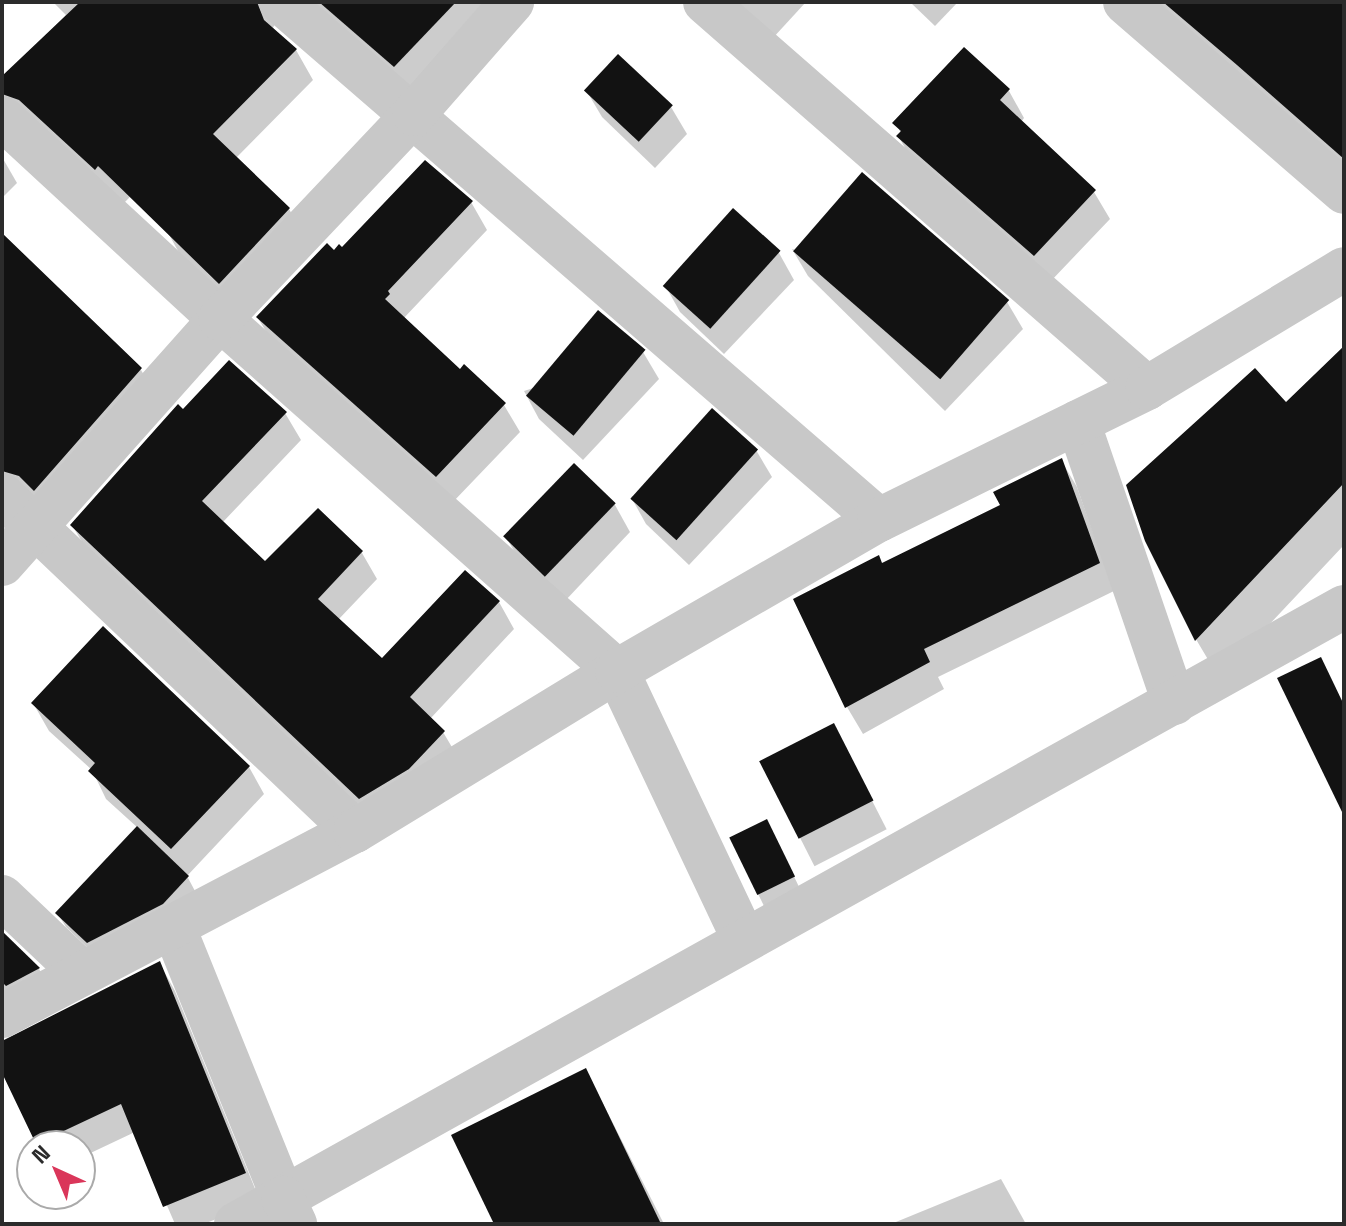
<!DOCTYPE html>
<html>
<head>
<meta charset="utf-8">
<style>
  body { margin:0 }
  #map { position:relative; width:1346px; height:1226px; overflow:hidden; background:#fff; font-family:"Space Grotesk",sans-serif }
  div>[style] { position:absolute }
  .shadow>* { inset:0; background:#0003; transform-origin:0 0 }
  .building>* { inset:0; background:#121212; transform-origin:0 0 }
  .street>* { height:44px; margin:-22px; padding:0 22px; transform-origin:22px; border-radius:22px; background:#c8c8c8 }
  span { translate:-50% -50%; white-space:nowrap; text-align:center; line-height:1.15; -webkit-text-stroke:8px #fff; paint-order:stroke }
  .frame { position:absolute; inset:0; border:4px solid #2b2b2b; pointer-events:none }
  .north { position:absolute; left:16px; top:1130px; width:80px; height:80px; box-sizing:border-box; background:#fff; border:2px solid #aaa; border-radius:50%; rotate:316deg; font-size:22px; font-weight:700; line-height:32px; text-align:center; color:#2b2b2b }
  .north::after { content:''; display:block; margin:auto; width:28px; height:36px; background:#da365a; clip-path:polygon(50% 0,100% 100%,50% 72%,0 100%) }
</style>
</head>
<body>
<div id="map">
  <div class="shadow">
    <div style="clip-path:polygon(53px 2px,502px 2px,412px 96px,279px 15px,273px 28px,296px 50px,313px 80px,235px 159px,289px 209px,305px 237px,236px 310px,182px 258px,167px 231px,181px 145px,124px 203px,2px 130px,2px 79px,66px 15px)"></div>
    <div style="clip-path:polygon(725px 2px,806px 2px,772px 39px)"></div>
    <div style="clip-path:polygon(910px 2px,958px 2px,935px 26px)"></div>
    <div style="clip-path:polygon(1149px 2px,1343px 2px,1344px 170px)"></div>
    <div style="clip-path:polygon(964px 49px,1009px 91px,1024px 118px,1021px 122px,1094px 192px,1110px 219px,1050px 282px,914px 163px,898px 136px,901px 133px,895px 123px)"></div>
    <div style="clip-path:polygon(586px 90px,671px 107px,687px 134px,655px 168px,602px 117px)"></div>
    <div style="clip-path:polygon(2px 157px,17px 183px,2px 198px)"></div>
    <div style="clip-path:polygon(471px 202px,487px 230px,403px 319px,460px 372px,504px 405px,520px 432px,452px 503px,274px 345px,258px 318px,334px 252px)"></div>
    <div style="clip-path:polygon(734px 211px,779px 253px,794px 280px,724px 354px,680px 312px,665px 285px)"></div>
    <div style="clip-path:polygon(792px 249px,1007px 302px,1023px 329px,945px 411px,808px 276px)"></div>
    <div style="clip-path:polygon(85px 315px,141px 370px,157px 397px,50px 517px,2px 483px,2px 402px)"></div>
    <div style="clip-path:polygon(1344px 349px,1344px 545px,1219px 678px,1197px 641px,1128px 486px,1286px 405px)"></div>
    <div style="clip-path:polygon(643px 352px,659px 379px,583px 460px,539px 419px,524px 391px)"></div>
    <div style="clip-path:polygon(183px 411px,285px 413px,301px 440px,222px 523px,265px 564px,318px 511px,362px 553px,377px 579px,338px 620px,382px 661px,465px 573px,499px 602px,514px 629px,430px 719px,443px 732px,459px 759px,376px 825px,88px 552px,72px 525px)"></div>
    <div style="clip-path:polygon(756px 450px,772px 477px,689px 565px,646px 524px,631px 497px)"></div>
    <div style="clip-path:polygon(1061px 460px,1077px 487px,1114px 591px,938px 677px,944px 689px,863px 734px,847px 707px,882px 565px,1002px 506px)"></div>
    <div style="clip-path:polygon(574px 466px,615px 505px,630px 532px,564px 602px,522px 565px,506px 537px)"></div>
    <div style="clip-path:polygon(33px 703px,249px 767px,264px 794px,187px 876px,195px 891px,96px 956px,66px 927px,58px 914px,138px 828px,106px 799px,92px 770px,49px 731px)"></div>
    <div style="left:834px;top:726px;width:116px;height:81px;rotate:63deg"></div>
    <div style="clip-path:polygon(774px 835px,801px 891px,765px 908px,731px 839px)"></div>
    <div style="clip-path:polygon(2px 934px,39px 969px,54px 996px,2px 1026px)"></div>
    <div style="clip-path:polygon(160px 964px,175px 991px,260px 1201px,204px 1224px,175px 1224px,135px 1132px,80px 1158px,80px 1146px,39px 1146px,2px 1068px,2px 1043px)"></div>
    <div style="clip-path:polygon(586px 1070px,664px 1224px,496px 1224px)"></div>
    <div style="clip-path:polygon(1001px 1179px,1026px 1224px,891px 1224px)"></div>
  </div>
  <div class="building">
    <div style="clip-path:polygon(80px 2px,257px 2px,264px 20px,297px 49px,213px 134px,290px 208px,219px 284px,98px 166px,95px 170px,19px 100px,2px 94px,2px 76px)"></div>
    <div style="clip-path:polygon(319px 2px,456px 2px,394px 67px)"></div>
    <div style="clip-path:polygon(1163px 2px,1344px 2px,1344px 159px,1237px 65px)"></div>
    <div style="clip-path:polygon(964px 47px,1010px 89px,1000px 100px,1096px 190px,1034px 256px,896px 136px,901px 131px,892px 123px)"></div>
    <div style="left:618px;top:54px;width:75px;height:50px;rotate:43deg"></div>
    <div style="clip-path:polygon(425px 160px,473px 201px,388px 291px,390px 294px,385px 299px,460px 369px,464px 364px,506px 403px,436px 477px,256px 317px,327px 243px,334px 250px,339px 244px,342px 247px)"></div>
    <div style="left:862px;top:172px;width:195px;height:105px;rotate:41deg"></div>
    <div style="left:733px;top:208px;width:64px;height:105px;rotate:42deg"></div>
    <div style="clip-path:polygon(2px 233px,142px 368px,34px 491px,19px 476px,2px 471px)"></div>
    <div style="left:598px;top:310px;width:62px;height:112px;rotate:40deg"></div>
    <div style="clip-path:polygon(1344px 346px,1344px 483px,1195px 641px,1145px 541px,1126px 485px,1255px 368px,1286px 402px)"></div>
    <div style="clip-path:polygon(229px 360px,287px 412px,202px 501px,265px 561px,318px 508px,363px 551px,318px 599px,382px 658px,465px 570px,500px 601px,410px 697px,445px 731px,409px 769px,359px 799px,70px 525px,178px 404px,183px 409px)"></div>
    <div style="left:712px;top:408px;width:62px;height:122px;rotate:42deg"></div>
    <div style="clip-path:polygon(1062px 458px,1100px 563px,924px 649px,930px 662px,845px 708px,793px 599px,879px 555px,882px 563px,1000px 505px,993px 492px)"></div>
    <div style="left:574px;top:463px;width:58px;height:102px;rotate:44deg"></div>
    <div style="clip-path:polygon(103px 626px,250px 766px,171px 849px,88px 771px,95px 763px,31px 703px)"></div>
    <div style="clip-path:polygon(1321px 657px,1344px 705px,1344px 816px,1277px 678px)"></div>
    <div style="left:834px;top:723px;width:87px;height:84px;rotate:63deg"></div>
    <div style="left:767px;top:819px;width:64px;height:42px;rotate:64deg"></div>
    <div style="clip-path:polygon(137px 826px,189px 876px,163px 904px,87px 943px,55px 913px)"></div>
    <div style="clip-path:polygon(2px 931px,40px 968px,6px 986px,2px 982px)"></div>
    <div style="clip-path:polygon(160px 961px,246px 1173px,163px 1207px,121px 1104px,36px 1144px,2px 1073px,2px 1041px)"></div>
    <div style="clip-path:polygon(586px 1068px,661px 1224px,494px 1224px,451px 1135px)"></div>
  </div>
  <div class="street">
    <div style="left:281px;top:2px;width:791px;rotate:40.9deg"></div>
    <div style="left:705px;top:2px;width:587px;rotate:41.13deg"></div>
    <div style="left:1125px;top:2px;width:290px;rotate:40.9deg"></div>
    <div style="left:2px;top:118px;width:297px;rotate:42.7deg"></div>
    <div style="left:220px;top:319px;width:531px;rotate:41.56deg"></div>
    <div style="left:617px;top:671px;width:297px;rotate:64.7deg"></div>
    <div style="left:1078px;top:422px;width:297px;rotate:71.1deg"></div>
    <div style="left:2px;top:495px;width:487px;rotate:43.6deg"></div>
    <div style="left:2px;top:564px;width:328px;rotate:-48.3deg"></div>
    <div style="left:220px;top:319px;width:282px;rotate:-46.6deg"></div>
    <div style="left:414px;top:114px;width:149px;rotate:-48.8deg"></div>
    <div style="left:2px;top:897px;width:109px;rotate:43.5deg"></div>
    <div style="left:174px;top:928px;width:291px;rotate:68deg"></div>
    <div style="left:283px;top:1198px;width:1214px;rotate:-29.12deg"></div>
    <div style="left:2px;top:1016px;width:399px;rotate:-27.7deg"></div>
    <div style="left:355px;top:831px;width:307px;rotate:-31.4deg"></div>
    <div style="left:617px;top:671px;width:302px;rotate:-30deg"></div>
    <div style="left:879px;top:520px;width:299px;rotate:-26.2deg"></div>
    <div style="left:1147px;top:388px;width:230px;rotate:-31.1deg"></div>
    <div style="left:236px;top:1224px;width:54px;rotate:-29deg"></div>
    <div style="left:283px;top:1198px;width:29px;rotate:65deg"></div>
  </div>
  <div class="frame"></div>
  <div class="north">N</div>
</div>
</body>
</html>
